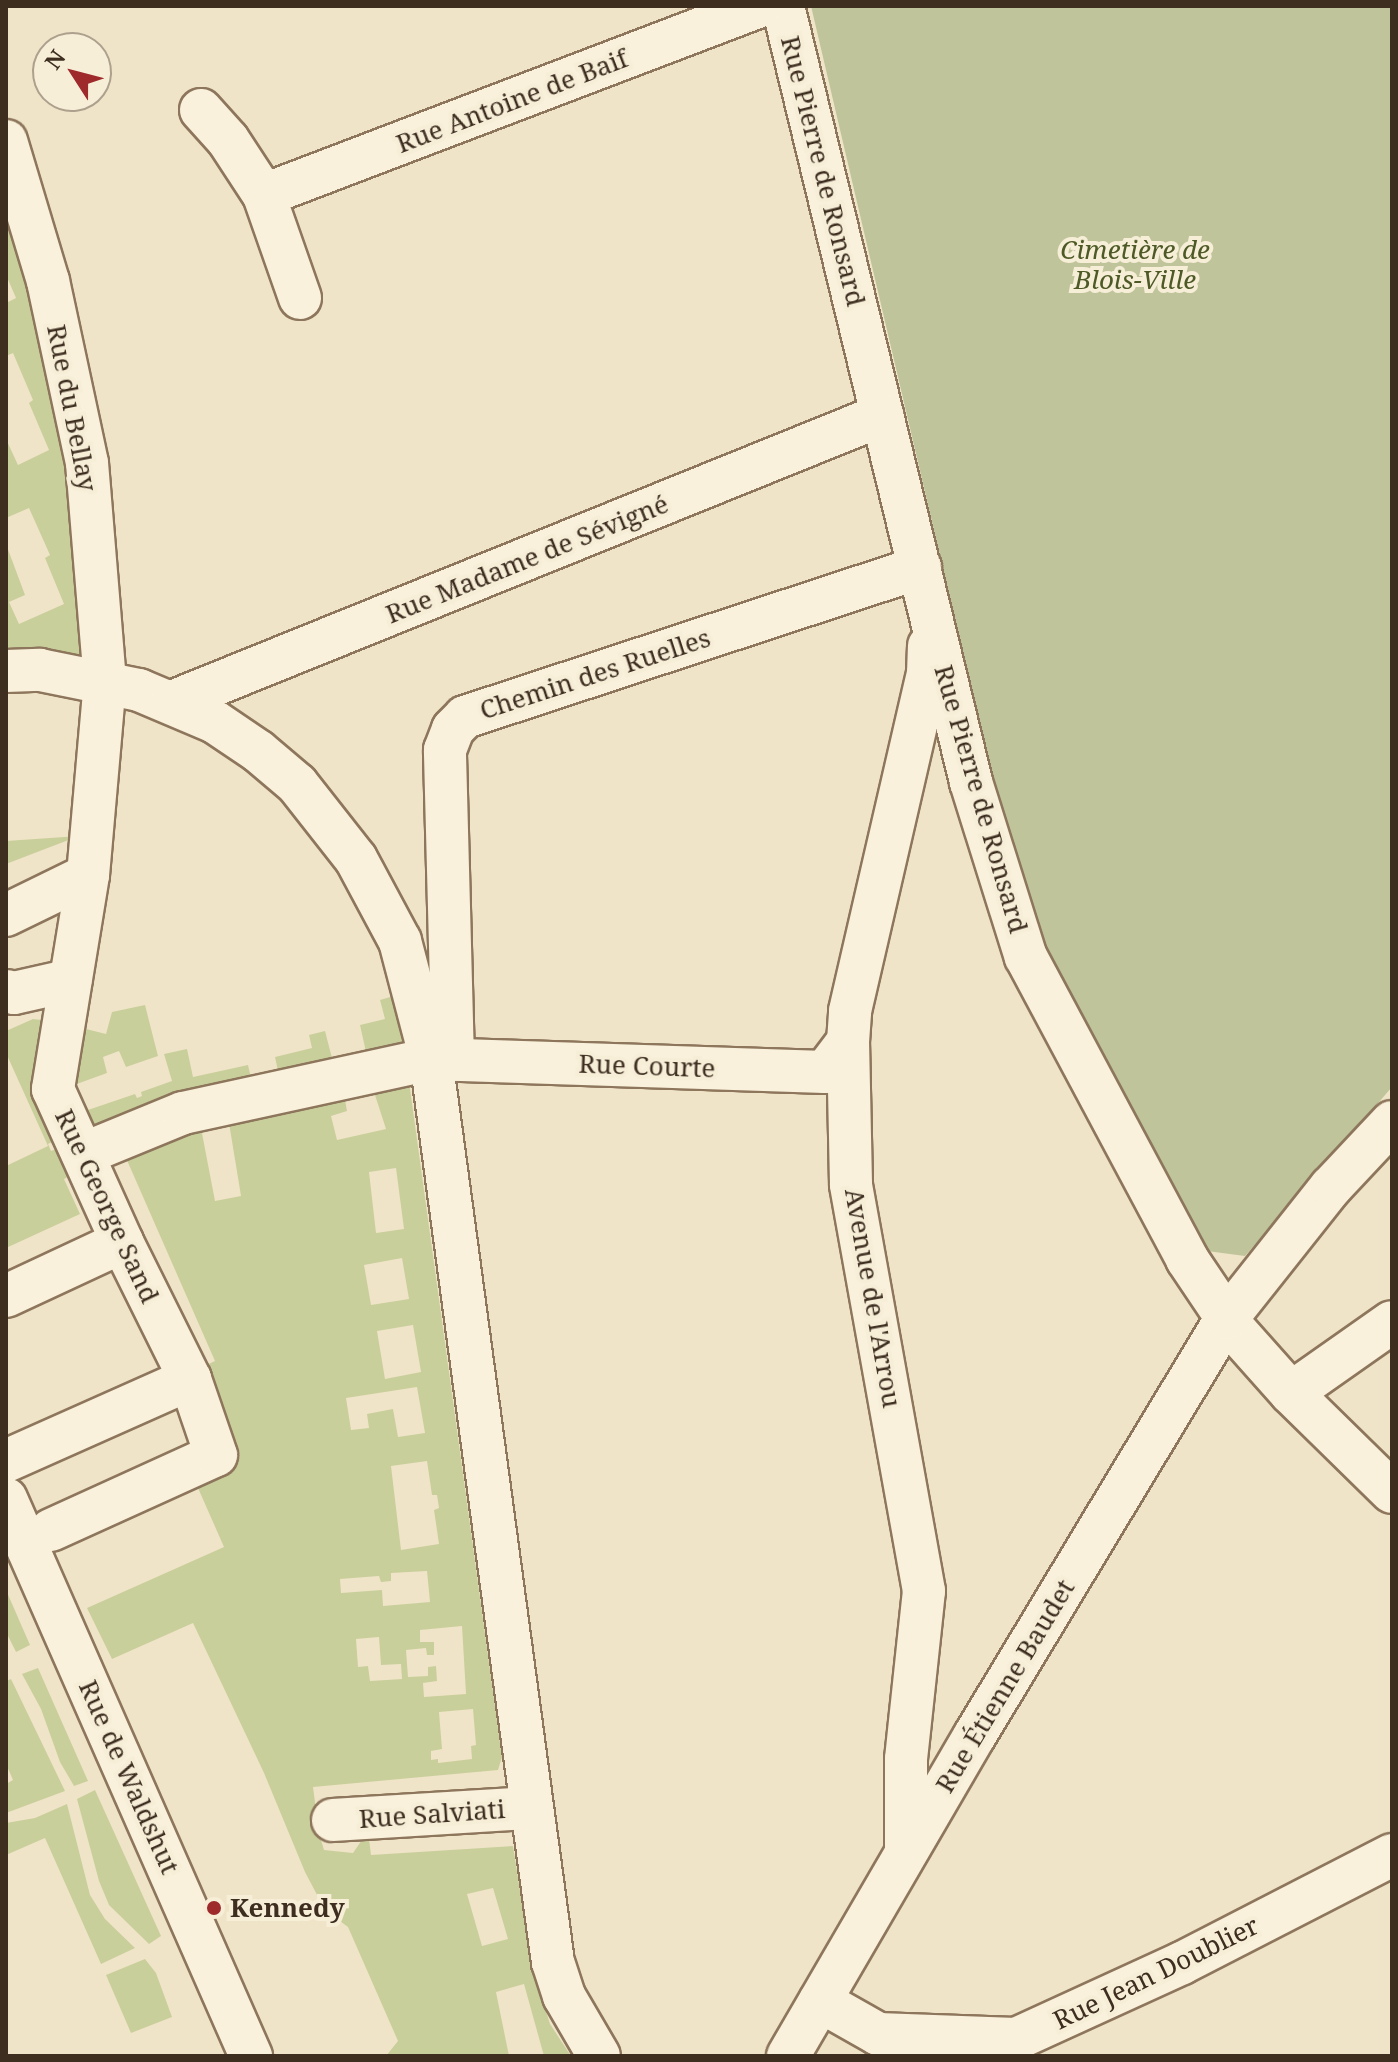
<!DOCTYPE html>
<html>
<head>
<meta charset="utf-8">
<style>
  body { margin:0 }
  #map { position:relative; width:1398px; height:2062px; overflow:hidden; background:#f0e4c8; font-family:"Noto Serif",serif }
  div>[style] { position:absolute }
  .green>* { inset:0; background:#c9cf9b }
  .cemetery>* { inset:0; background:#bfc49a }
  .roads { filter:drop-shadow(2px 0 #8d765c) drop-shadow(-2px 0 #8d765c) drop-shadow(0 2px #8d765c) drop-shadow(0 -2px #8d765c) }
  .minor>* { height:42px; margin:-21px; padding:0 21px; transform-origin:21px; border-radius:21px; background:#faf1dc }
  .dots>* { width:22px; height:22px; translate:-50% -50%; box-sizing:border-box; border:4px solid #f7eed8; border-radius:50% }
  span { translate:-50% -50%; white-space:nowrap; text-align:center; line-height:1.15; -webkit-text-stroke:8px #f7eed8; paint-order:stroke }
  .street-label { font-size:26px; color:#3d2e20 }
  .park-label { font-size:26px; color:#4d5a26; font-style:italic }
  .poi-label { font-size:26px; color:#3d2e20; font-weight:700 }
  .left { translate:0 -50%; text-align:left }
  .frame { position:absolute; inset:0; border:8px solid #3d2e20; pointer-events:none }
  .north { position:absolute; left:32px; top:32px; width:80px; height:80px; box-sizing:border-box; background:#f7eed8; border:2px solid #ada18e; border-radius:50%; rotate:306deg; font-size:22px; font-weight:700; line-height:32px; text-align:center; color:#3d2e20 }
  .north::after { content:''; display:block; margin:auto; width:28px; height:36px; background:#9e2a2b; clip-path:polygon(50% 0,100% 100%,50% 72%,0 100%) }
</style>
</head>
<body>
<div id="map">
  <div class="green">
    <div style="clip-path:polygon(6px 193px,58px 389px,87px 644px,75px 659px,6px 653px,6px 544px,25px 595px,9px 602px,19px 624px,64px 604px,45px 558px,50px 555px,29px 508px,6px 518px,6px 439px,18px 465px,49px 450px,29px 403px,33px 400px,13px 353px,6px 356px,6px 303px,16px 298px,6px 275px)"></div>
    <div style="clip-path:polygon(79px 836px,6px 864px,6px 841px)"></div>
    <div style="clip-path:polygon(394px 996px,404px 1053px,280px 1080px,275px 1057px,312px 1048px,309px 1035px,325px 1031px,332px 1058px,366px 1052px,360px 1025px,385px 1019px,380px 1000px)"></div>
    <div style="clip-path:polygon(145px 1005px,158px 1056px,126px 1067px,119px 1051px,103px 1057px,107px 1073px,74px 1085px,82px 1112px,135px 1094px,137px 1098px,142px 1096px,141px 1092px,172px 1081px,164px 1054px,187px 1049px,193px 1077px,248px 1065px,253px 1087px,95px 1144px,69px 1089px,82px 1028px,106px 1034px,112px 1012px)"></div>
    <div style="clip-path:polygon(33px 1019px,51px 1021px,59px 1138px,48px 1144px,51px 1151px,61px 1147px,73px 1174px,64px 1179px,80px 1214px,6px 1248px,6px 1166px,48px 1146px,6px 1053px,6px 1031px)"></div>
    <div style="clip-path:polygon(evenodd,408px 1074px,502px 1757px,498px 1770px,313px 1787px,319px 1833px,324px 1850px,353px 1853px,368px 1831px,371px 1855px,513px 1846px,532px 1967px,550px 2024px,571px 2056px,544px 2056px,524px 1984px,496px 1992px,509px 2056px,386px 2056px,398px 2041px,348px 1927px,325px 1910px,305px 1872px,264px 1773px,193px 1623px,112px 1659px,87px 1608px,224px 1547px,198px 1488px,234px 1471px,235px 1461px,196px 1370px,215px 1361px,126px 1158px,174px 1138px,171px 1129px,189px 1122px,408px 1074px,374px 1092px,386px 1129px,337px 1140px,331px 1116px,347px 1111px,345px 1100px,374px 1092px,408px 1074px,229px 1123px,241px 1196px,215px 1201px,201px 1128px,229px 1123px,408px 1074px,396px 1168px,404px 1229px,376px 1233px,369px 1172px,396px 1168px,408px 1074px,402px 1258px,409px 1299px,371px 1305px,364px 1265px,402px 1258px,408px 1074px,413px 1325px,421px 1372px,385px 1379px,377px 1331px,413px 1325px,408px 1074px,417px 1387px,425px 1433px,398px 1437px,393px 1409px,367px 1414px,369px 1428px,351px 1430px,346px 1398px,417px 1387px,408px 1074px,427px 1461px,432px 1495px,437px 1495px,439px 1508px,434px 1510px,439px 1544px,401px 1550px,391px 1466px,427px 1461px,408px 1074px,427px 1571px,430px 1602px,383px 1606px,382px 1590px,341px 1593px,340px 1579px,379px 1576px,381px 1582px,391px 1581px,391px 1573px,427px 1571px,408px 1074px,462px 1626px,466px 1694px,424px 1697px,423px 1683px,437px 1681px,436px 1666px,428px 1667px,428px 1676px,408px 1677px,406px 1650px,426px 1648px,427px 1655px,434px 1655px,434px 1642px,420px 1642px,420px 1630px,462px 1626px,408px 1074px,379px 1637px,381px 1665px,401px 1664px,402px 1679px,370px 1681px,368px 1666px,358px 1667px,356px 1639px,379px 1637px,408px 1074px,473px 1709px,476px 1745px,471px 1746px,472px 1759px,438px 1763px,438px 1759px,431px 1760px,431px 1751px,442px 1749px,439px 1712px,473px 1709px,408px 1074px,493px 1888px,508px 1939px,482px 1946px,467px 1894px,493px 1888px)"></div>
    <div style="clip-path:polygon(6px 1590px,30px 1645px,16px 1652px,6px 1632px)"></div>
    <div style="clip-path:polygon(38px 1668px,88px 1781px,74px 1786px,60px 1762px,41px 1709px,22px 1674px)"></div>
    <div style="clip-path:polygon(11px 1679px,65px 1791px,6px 1813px,6px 1784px,13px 1780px,6px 1764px,6px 1681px)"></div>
    <div style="clip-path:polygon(95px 1790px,161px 1936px,149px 1944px,109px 1905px,99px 1881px,77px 1799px)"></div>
    <div style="clip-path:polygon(67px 1804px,90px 1895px,105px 1919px,135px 1948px,101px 1964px,45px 1838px,6px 1855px,6px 1823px,35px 1818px)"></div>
    <div style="clip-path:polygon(145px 1959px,156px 1973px,172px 2017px,131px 2033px,106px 1975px)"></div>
  </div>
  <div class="cemetery">
    <div style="clip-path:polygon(811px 6px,1392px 6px,1392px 1087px,1245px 1256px,1207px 1251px,1051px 967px,1008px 846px)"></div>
  </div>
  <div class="roads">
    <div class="minor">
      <div style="left:783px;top:6px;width:798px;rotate:76.38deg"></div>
      <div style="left:971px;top:782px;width:183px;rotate:72.6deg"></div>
      <div style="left:1026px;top:957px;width:342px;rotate:61.9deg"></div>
      <div style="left:1187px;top:1259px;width:84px;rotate:56.1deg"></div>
      <div style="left:1234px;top:1329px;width:86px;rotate:48.3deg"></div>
      <div style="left:1291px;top:1393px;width:141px;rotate:44.4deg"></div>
      <div style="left:201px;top:110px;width:40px;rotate:48deg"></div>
      <div style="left:228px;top:140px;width:66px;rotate:56.8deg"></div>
      <div style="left:264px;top:195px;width:109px;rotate:70.7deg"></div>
      <div style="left:6px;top:141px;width:146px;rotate:73.3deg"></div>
      <div style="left:48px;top:281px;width:186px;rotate:77.9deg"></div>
      <div style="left:87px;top:463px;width:219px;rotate:85.3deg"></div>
      <div style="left:105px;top:681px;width:195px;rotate:95deg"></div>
      <div style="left:88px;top:875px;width:217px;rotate:99.3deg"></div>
      <div style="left:53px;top:1089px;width:168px;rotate:65.7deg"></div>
      <div style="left:122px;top:1242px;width:153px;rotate:63.6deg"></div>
      <div style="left:190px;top:1379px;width:201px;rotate:156deg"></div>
      <div style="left:264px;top:195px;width:531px;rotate:-20.86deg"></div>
      <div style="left:6px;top:671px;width:34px;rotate:-2deg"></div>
      <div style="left:40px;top:670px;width:101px;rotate:11.4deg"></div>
      <div style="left:139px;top:690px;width:82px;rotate:22.8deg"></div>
      <div style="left:215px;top:722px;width:52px;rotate:34deg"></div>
      <div style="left:258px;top:751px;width:51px;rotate:40.2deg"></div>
      <div style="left:297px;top:784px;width:95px;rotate:51.8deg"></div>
      <div style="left:356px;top:859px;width:93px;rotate:61.8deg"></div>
      <div style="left:400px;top:941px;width:122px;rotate:75.3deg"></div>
      <div style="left:431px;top:1059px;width:911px;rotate:82.31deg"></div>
      <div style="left:553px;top:1962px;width:36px;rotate:72deg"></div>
      <div style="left:564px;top:1996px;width:69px;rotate:59.7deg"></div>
      <div style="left:172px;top:702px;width:766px;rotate:-22.01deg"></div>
      <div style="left:6px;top:915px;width:91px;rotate:-26deg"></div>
      <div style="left:6px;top:991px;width:8px;rotate:14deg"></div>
      <div style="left:14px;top:993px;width:58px;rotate:-12.8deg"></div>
      <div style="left:453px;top:1060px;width:310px;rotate:-91.5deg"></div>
      <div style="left:445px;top:750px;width:22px;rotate:-69deg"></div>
      <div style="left:453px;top:729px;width:17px;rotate:-45deg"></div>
      <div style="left:465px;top:717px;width:479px;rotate:-18.2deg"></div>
      <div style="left:83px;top:1154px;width:108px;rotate:-22.3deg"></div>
      <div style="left:183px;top:1113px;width:254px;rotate:-12.3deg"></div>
      <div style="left:431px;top:1059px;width:394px;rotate:1.9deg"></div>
      <div style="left:825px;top:1072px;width:38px;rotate:-53deg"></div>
      <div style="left:6px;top:1296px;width:128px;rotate:-25deg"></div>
      <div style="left:1291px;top:1393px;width:123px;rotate:-35.1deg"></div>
      <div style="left:6px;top:1499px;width:609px;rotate:66.26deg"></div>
      <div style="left:51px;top:1530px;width:181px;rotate:-24.4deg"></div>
      <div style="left:216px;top:1455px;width:80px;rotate:-108.9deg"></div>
      <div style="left:333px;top:1820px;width:198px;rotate:-3.5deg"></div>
      <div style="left:906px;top:1852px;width:93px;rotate:-90deg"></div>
      <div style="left:906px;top:1759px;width:169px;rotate:-83.9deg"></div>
      <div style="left:924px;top:1591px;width:413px;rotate:-100.2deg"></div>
      <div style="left:851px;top:1184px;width:142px;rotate:-91.2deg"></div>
      <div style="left:848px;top:1042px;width:31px;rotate:-86deg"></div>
      <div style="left:850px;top:1011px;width:346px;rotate:-77deg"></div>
      <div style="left:928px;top:674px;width:28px;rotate:-88deg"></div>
      <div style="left:820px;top:2001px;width:67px;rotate:29.6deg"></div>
      <div style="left:878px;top:2034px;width:138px;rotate:2.1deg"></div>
      <div style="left:1016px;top:2039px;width:183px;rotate:-24.6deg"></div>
      <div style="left:1182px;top:1963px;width:236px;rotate:-27.2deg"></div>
      <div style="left:788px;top:2056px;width:371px;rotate:-59.8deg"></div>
      <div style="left:975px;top:1735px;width:487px;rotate:-58.9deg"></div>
      <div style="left:1227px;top:1318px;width:167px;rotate:-51.6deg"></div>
      <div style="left:1331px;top:1187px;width:89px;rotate:-46.8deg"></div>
    </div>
  </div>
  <div class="dots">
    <div style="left:214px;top:1908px;background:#9e2a2b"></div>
  </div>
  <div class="street-label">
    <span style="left:512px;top:101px;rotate:-21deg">Rue Antoine de Baif</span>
    <span style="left:823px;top:171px;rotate:76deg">Rue Pierre de Ronsard</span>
    <span style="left:72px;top:408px;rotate:79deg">Rue du Bellay</span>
    <span style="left:527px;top:559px;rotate:-22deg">Rue Madame de Sévigné</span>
    <span style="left:595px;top:674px;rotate:-18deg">Chemin des Ruelles</span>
    <span style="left:981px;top:799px;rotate:74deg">Rue Pierre de Ronsard</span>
    <span style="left:647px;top:1066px;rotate:2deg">Rue Courte</span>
    <span style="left:107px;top:1206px;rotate:65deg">Rue George Sand</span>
    <span style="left:873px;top:1298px;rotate:80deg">Avenue de l'Arrou</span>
    <span style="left:1005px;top:1686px;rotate:-59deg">Rue Étienne Baudet</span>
    <span style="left:129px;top:1777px;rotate:66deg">Rue de Waldshut</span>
    <span style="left:432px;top:1814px;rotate:-4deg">Rue Salviati</span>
    <span style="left:1156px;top:1973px;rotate:-26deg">Rue Jean Doublier</span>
  </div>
  <div class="park-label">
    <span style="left:1135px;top:265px">Cimetière de<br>Blois-Ville</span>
  </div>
  <div class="poi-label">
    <span class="left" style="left:230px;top:1908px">Kennedy</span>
  </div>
  <div class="frame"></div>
  <div class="north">N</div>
</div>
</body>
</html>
